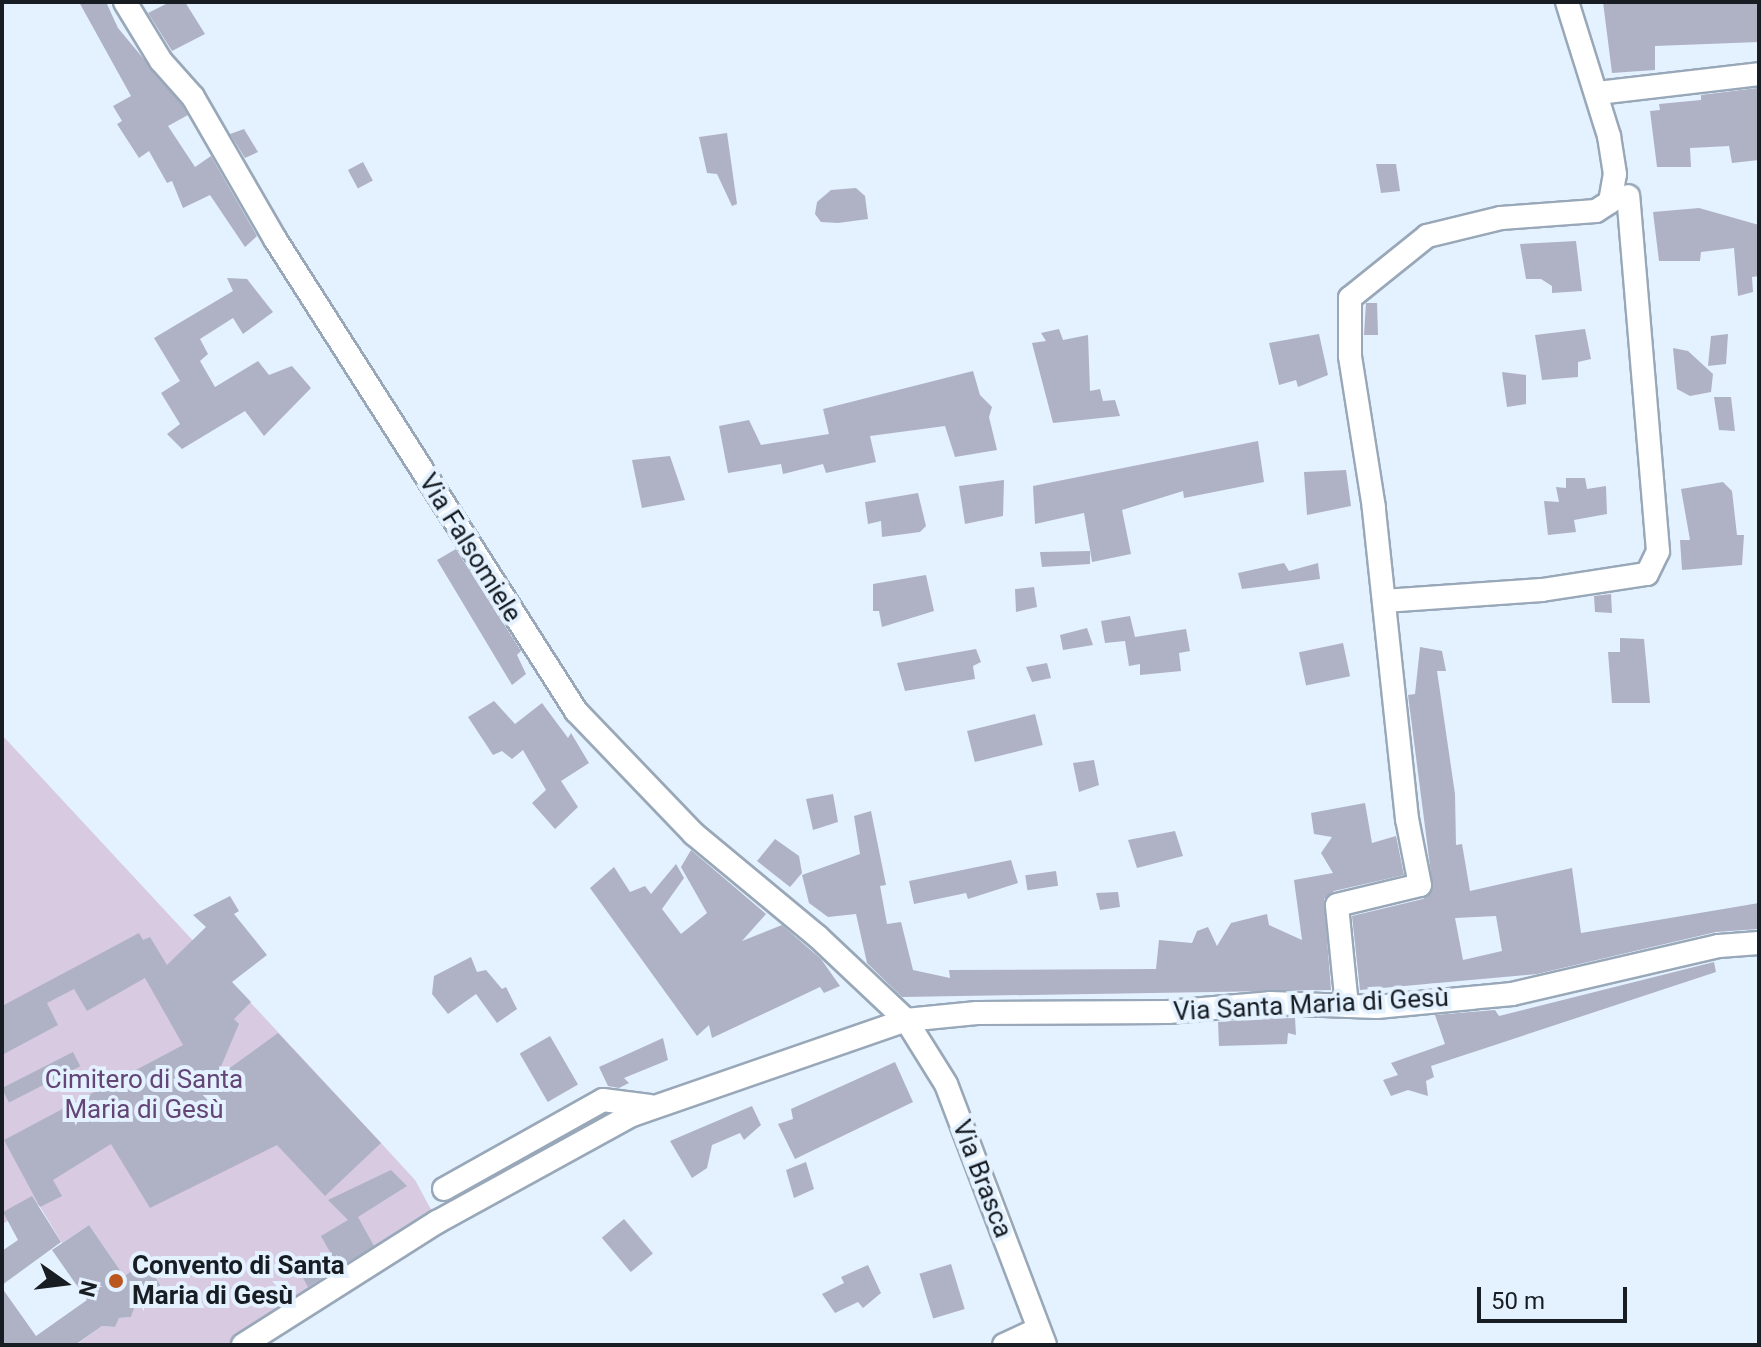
<!DOCTYPE html>
<html>
<head>
<meta charset="utf-8">
<style>
  body { margin:0 }
  #map { position:relative; width:1761px; height:1347px; overflow:hidden; background:#e4f1ff; font-family:Roboto,sans-serif }
  div>[style] { position:absolute }
  .green>* { inset:0; background:#d7cae1 }
  .building>* { inset:0; background:#afb2c5; transform-origin:0 0 }
  .roads { filter:drop-shadow(2px 0 #99a8b8) drop-shadow(-2px 0 #99a8b8) drop-shadow(0 2px #99a8b8) drop-shadow(0 -2px #99a8b8) }
  .minor>* { height:22px; margin:-11px; padding:0 11px; transform-origin:11px; border-radius:11px; background:#fff }
  .dots>* { width:22px; height:22px; translate:-50% -50%; box-sizing:border-box; border:4px solid #e4f1ff; border-radius:50% }
  span { translate:-50% -50%; white-space:nowrap; text-align:center; line-height:1.15; -webkit-text-stroke:8px #e4f1ff; paint-order:stroke }
  .street-label { font-size:26px; color:#171d23 }
  .park-label { font-size:26px; color:#634576 }
  .poi-label { font-size:26px; color:#171d23; font-weight:700 }
  .left { translate:0 -50%; text-align:left }
  .frame { position:absolute; inset:0; border:4px solid #171d23; pointer-events:none }
  .north { position:absolute; left:24px; top:1243px; width:80px; height:80px; -webkit-text-stroke:6px #e4f1ff; paint-order:stroke; rotate:104deg; font-size:22px; font-weight:700; line-height:32px; text-align:center; color:#171d23 }
  .north::after { content:''; display:block; margin:auto; width:28px; height:36px; background:#171d23; clip-path:polygon(50% 0,100% 100%,50% 72%,0 100%) }
  .scale { position:absolute; left:1477px; top:1287px; width:150px; height:36px; box-sizing:border-box; border:4px solid #171d23; border-top:0; padding-left:10px; font-size:24px; line-height:28px; white-space:nowrap; color:#171d23; -webkit-text-stroke:6px #e4f1ff; paint-order:stroke }
</style>
</head>
<body>
<div id="map">
  <div class="green">
    <div style="clip-path:polygon(2px 735px,381px 1143px,415px 1180px,434px 1215px,233px 1345px,76px 1345px,102px 1326px,114px 1327px,119px 1318px,131px 1317px,135px 1306px,144px 1307px,164px 1291px,146px 1262px,124px 1276px,89px 1225px,62px 1243px,39px 1205px,2px 1224px)"></div>
  </div>
  <div class="building">
    <div style="clip-path:polygon(79px 2px,106px 2px,118px 28px,182px 105px,188px 115px,168px 126px,195px 167px,211px 156px,257px 236px,245px 247px,210px 195px,183px 208px,172px 181px,167px 183px,149px 151px,139px 158px,117px 124px,122px 121px,113px 106px,131px 96px)"></div>
    <div style="clip-path:polygon(170px 2px,185px 2px,205px 34px,172px 51px,148px 13px)"></div>
    <div style="clip-path:polygon(1603px 2px,1757px 2px,1759px 42px,1655px 46px,1655px 70px,1612px 73px)"></div>
    <div style="clip-path:polygon(1757px 88px,1759px 160px,1732px 163px,1729px 146px,1690px 148px,1691px 167px,1657px 167px,1650px 111px,1660px 110px,1659px 104px,1701px 100px,1701px 95px)"></div>
    <div style="clip-path:polygon(244px 129px,258px 152px,245px 158px,230px 134px)"></div>
    <div style="clip-path:polygon(727px 133px,737px 204px,732px 206px,717px 174px,707px 173px,699px 137px)"></div>
    <div style="left:363px;top:162px;width:21px;height:17px;rotate:62deg"></div>
    <div style="clip-path:polygon(1376px 164px,1396px 164px,1400px 191px,1381px 193px)"></div>
    <div style="clip-path:polygon(856px 188px,865px 196px,868px 219px,838px 223px,821px 222px,815px 214px,817px 202px,831px 190px)"></div>
    <div style="clip-path:polygon(1699px 208px,1759px 225px,1759px 276px,1752px 277px,1753px 292px,1738px 296px,1734px 248px,1701px 252px,1700px 261px,1659px 261px,1653px 212px)"></div>
    <div style="clip-path:polygon(1576px 241px,1582px 291px,1552px 293px,1552px 286px,1541px 279px,1526px 279px,1520px 244px)"></div>
    <div style="clip-path:polygon(227px 278px,247px 279px,273px 312px,243px 334px,233px 318px,200px 339px,208px 354px,200px 361px,215px 387px,258px 361px,269px 375px,292px 366px,311px 388px,264px 436px,245px 411px,182px 449px,167px 434px,180px 424px,161px 393px,180px 381px,154px 338px,233px 291px)"></div>
    <div style="clip-path:polygon(1366px 303px,1377px 303px,1378px 335px,1364px 335px)"></div>
    <div style="clip-path:polygon(1059px 329px,1063px 340px,1088px 335px,1090px 391px,1100px 389px,1103px 401px,1115px 400px,1120px 416px,1053px 423px,1032px 343px,1046px 341px,1041px 333px)"></div>
    <div style="clip-path:polygon(1585px 329px,1591px 359px,1578px 362px,1578px 377px,1542px 380px,1535px 335px)"></div>
    <div style="clip-path:polygon(1319px 334px,1328px 375px,1298px 387px,1296px 380px,1279px 385px,1269px 343px)"></div>
    <div style="clip-path:polygon(1728px 334px,1726px 364px,1708px 366px,1711px 336px)"></div>
    <div style="clip-path:polygon(1673px 348px,1688px 351px,1713px 374px,1711px 392px,1690px 396px,1677px 389px)"></div>
    <div style="clip-path:polygon(973px 371px,980px 395px,992px 407px,989px 417px,997px 450px,955px 457px,945px 426px,870px 436px,876px 462px,826px 473px,823px 464px,783px 474px,781px 464px,728px 473px,719px 426px,749px 420px,761px 445px,829px 434px,823px 409px)"></div>
    <div style="clip-path:polygon(1502px 372px,1526px 375px,1526px 404px,1507px 407px)"></div>
    <div style="clip-path:polygon(1714px 397px,1731px 397px,1735px 431px,1719px 430px)"></div>
    <div style="clip-path:polygon(1258px 441px,1264px 482px,1184px 498px,1183px 491px,1122px 510px,1131px 554px,1092px 562px,1084px 513px,1035px 524px,1033px 486px)"></div>
    <div style="clip-path:polygon(670px 456px,685px 500px,642px 508px,632px 460px)"></div>
    <div style="clip-path:polygon(1346px 470px,1351px 506px,1307px 515px,1304px 472px)"></div>
    <div style="clip-path:polygon(1566px 478px,1585px 478px,1587px 489px,1606px 486px,1607px 514px,1574px 520px,1576px 532px,1548px 535px,1544px 501px,1559px 502px,1556px 487px,1566px 488px)"></div>
    <div style="clip-path:polygon(1004px 480px,1003px 516px,965px 524px,959px 486px)"></div>
    <div style="clip-path:polygon(1723px 482px,1732px 491px,1737px 535px,1744px 535px,1742px 565px,1682px 570px,1680px 540px,1690px 540px,1681px 489px)"></div>
    <div style="clip-path:polygon(918px 493px,926px 526px,920px 532px,882px 537px,881px 521px,868px 524px,865px 502px)"></div>
    <div style="clip-path:polygon(456px 549px,521px 651px,517px 655px,526px 674px,512px 685px,437px 560px)"></div>
    <div style="clip-path:polygon(1090px 551px,1090px 564px,1042px 567px,1040px 552px)"></div>
    <div style="clip-path:polygon(1284px 563px,1289px 571px,1318px 563px,1320px 579px,1242px 589px,1238px 573px)"></div>
    <div style="clip-path:polygon(926px 575px,934px 611px,882px 627px,879px 611px,873px 611px,873px 584px)"></div>
    <div style="clip-path:polygon(1034px 587px,1037px 607px,1016px 612px,1015px 589px)"></div>
    <div style="clip-path:polygon(1611px 594px,1612px 613px,1595px 612px,1594px 596px)"></div>
    <div style="clip-path:polygon(1130px 616px,1135px 637px,1186px 629px,1190px 651px,1179px 653px,1181px 671px,1140px 675px,1140px 664px,1129px 666px,1125px 641px,1105px 643px,1101px 621px)"></div>
    <div style="clip-path:polygon(1087px 628px,1093px 645px,1063px 650px,1060px 635px)"></div>
    <div style="clip-path:polygon(1620px 638px,1644px 639px,1650px 703px,1612px 703px,1608px 652px,1620px 652px)"></div>
    <div style="left:1343px;top:643px;width:34px;height:45px;rotate:78deg"></div>
    <div style="clip-path:polygon(evenodd,1420px 647px,1442px 651px,1446px 671px,1437px 671px,1455px 794px,1456px 845px,1462px 844px,1470px 891px,1572px 868px,1581px 933px,1759px 903px,1759px 929px,1716px 932px,1537px 974px,1360px 990px,1352px 916px,1423px 899px,1433px 889px,1408px 695px,1415px 694px,1420px 647px,1496px 916px,1502px 951px,1463px 960px,1455px 918px,1496px 916px)"></div>
    <div style="clip-path:polygon(976px 649px,981px 662px,973px 666px,975px 679px,905px 691px,897px 663px)"></div>
    <div style="clip-path:polygon(1047px 663px,1051px 678px,1032px 682px,1026px 667px)"></div>
    <div style="clip-path:polygon(494px 701px,515px 724px,542px 703px,568px 738px,571px 733px,589px 763px,561px 781px,578px 807px,555px 829px,532px 803px,546px 790px,523px 750px,512px 759px,502px 751px,493px 755px,468px 717px)"></div>
    <div style="left:1035px;top:714px;width:32px;height:70px;rotate:76deg"></div>
    <div style="clip-path:polygon(1094px 760px,1099px 785px,1079px 792px,1073px 763px)"></div>
    <div style="clip-path:polygon(833px 794px,838px 822px,813px 830px,806px 799px)"></div>
    <div style="clip-path:polygon(1365px 803px,1372px 843px,1396px 836px,1404px 875px,1334px 891px,1324px 899px,1331px 990px,902px 997px,867px 963px,856px 914px,828px 917px,809px 903px,802px 875px,860px 854px,854px 816px,871px 811px,886px 885px,880px 886px,887px 924px,901px 922px,913px 970px,950px 978px,949px 970px,1156px 969px,1159px 940px,1192px 943px,1197px 931px,1208px 927px,1217px 946px,1231px 923px,1267px 914px,1269px 925px,1302px 940px,1294px 880px,1333px 873px,1321px 853px,1332px 837px,1314px 834px,1311px 813px)"></div>
    <div style="clip-path:polygon(1175px 831px,1183px 856px,1137px 868px,1128px 840px)"></div>
    <div style="clip-path:polygon(775px 839px,799px 856px,802px 873px,790px 887px,757px 861px)"></div>
    <div style="clip-path:polygon(691px 850px,766px 914px,742px 941px,782px 925px,821px 959px,840px 986px,824px 993px,820px 987px,712px 1038px,709px 1025px,697px 1036px,590px 888px,614px 867px,630px 892px,645px 886px,651px 894px,676px 864px,684px 878px,662px 909px,681px 934px,707px 913px,681px 867px)"></div>
    <div style="clip-path:polygon(1011px 860px,1018px 883px,968px 899px,966px 893px,914px 904px,909px 881px)"></div>
    <div style="left:1056px;top:871px;width:15px;height:31px;rotate:82deg"></div>
    <div style="clip-path:polygon(1118px 892px,1120px 907px,1100px 910px,1096px 893px)"></div>
    <div style="clip-path:polygon(230px 896px,239px 911px,234px 914px,267px 955px,232px 982px,251px 1002px,234px 1019px,239px 1024px,216px 1078px,278px 1033px,381px 1143px,325px 1196px,277px 1145px,150px 1208px,111px 1144px,53px 1180px,62px 1196px,40px 1207px,4px 1140px,183px 1045px,145px 978px,87px 1011px,74px 989px,47px 1003px,58px 1025px,2px 1055px,2px 1006px,139px 933px,143px 940px,150px 937px,167px 965px,206px 927px,193px 915px)"></div>
    <div style="clip-path:polygon(471px 957px,477px 972px,486px 970px,502px 989px,506px 987px,517px 1009px,497px 1023px,476px 994px,448px 1014px,432px 994px,434px 976px)"></div>
    <div style="clip-path:polygon(1714px 962px,1716px 972px,1431px 1066px,1434px 1077px,1426px 1081px,1428px 1096px,1408px 1090px,1391px 1096px,1383px 1080px,1398px 1075px,1391px 1063px,1445px 1044px,1435px 1015px,1495px 1010px,1499px 1016px)"></div>
    <div style="clip-path:polygon(1270px 1017px,1295px 1018px,1296px 1035px,1288px 1033px,1287px 1044px,1219px 1046px,1218px 1022px)"></div>
    <div style="left:550px;top:1036px;width:56px;height:35px;rotate:60deg"></div>
    <div style="clip-path:polygon(663px 1038px,668px 1060px,624px 1078px,629px 1083px,619px 1088px,608px 1086px,599px 1067px)"></div>
    <div style="left:73px;top:1052px;width:16px;height:80px;rotate:63deg"></div>
    <div style="clip-path:polygon(895px 1062px,913px 1102px,795px 1159px,778px 1124px,793px 1119px,791px 1109px)"></div>
    <div style="clip-path:polygon(752px 1106px,761px 1125px,744px 1140px,740px 1133px,712px 1145px,707px 1168px,692px 1178px,670px 1141px)"></div>
    <div style="clip-path:polygon(806px 1162px,814px 1189px,794px 1198px,786px 1170px)"></div>
    <div style="clip-path:polygon(391px 1170px,407px 1186px,358px 1217px,374px 1246px,308px 1287px,298px 1269px,330px 1252px,321px 1236px,348px 1220px,328px 1200px)"></div>
    <div style="clip-path:polygon(32px 1196px,61px 1242px,2px 1285px,2px 1251px,18px 1240px,3px 1212px)"></div>
    <div style="left:624px;top:1219px;width:45px;height:29px;rotate:50deg"></div>
    <div style="clip-path:polygon(89px 1225px,124px 1276px,146px 1262px,164px 1291px,144px 1307px,135px 1306px,131px 1317px,119px 1318px,115px 1327px,102px 1326px,75px 1345px,2px 1345px,2px 1288px,36px 1336px,87px 1300px,52px 1250px)"></div>
    <div style="left:951px;top:1264px;width:47px;height:33px;rotate:73deg"></div>
    <div style="clip-path:polygon(868px 1265px,881px 1293px,863px 1308px,858px 1302px,835px 1313px,822px 1294px,844px 1283px,841px 1277px)"></div>
  </div>
  <div class="roads">
    <div class="minor">
      <div style="left:125px;top:2px;width:69px;rotate:58.6deg"></div>
      <div style="left:161px;top:61px;width:48px;rotate:48.4deg"></div>
      <div style="left:193px;top:97px;width:164px;rotate:60deg"></div>
      <div style="left:275px;top:239px;width:560px;rotate:57.47deg"></div>
      <div style="left:576px;top:711px;width:170px;rotate:46.2deg"></div>
      <div style="left:694px;top:834px;width:160px;rotate:39.7deg"></div>
      <div style="left:817px;top:936px;width:122px;rotate:43.3deg"></div>
      <div style="left:906px;top:1020px;width:75px;rotate:58deg"></div>
      <div style="left:946px;top:1084px;width:279px;rotate:69.2deg"></div>
      <div style="left:1598px;top:93px;width:162px;rotate:-6.7deg"></div>
      <div style="left:1384px;top:601px;width:158px;rotate:-4deg"></div>
      <div style="left:1542px;top:590px;width:106px;rotate:-8.7deg"></div>
      <div style="left:1647px;top:574px;width:25px;rotate:-64deg"></div>
      <div style="left:1658px;top:551px;width:356px;rotate:-94.8deg"></div>
      <div style="left:1347px;top:1006px;width:101px;rotate:-95.7deg"></div>
      <div style="left:1337px;top:905px;width:85px;rotate:-13.5deg"></div>
      <div style="left:1420px;top:885px;width:67px;rotate:-101.1deg"></div>
      <div style="left:1407px;top:819px;width:313px;rotate:-96.1deg"></div>
      <div style="left:1374px;top:508px;width:154px;rotate:-99deg"></div>
      <div style="left:1350px;top:356px;width:58px;rotate:-90deg"></div>
      <div style="left:1350px;top:298px;width:99px;rotate:-38.8deg"></div>
      <div style="left:1427px;top:236px;width:76px;rotate:-13.7deg"></div>
      <div style="left:1501px;top:218px;width:95px;rotate:-4.2deg"></div>
      <div style="left:1596px;top:211px;width:17px;rotate:-33deg"></div>
      <div style="left:1610px;top:202px;width:28px;rotate:-80deg"></div>
      <div style="left:1615px;top:174px;width:38px;rotate:-99deg"></div>
      <div style="left:1609px;top:136px;width:140px;rotate:-107.4deg"></div>
      <div style="left:444px;top:1189px;width:182px;rotate:-29.2deg"></div>
      <div style="left:603px;top:1100px;width:47px;rotate:7.3deg"></div>
      <div style="left:243px;top:1345px;width:230px;rotate:-32.4deg"></div>
      <div style="left:437px;top:1222px;width:222px;rotate:-28.8deg"></div>
      <div style="left:632px;top:1115px;width:290px;rotate:-19.1deg"></div>
      <div style="left:906px;top:1020px;width:71px;rotate:-5.6deg"></div>
      <div style="left:977px;top:1013px;width:191px;rotate:-0.3deg"></div>
      <div style="left:1168px;top:1012px;width:102px;rotate:-5deg"></div>
      <div style="left:1270px;top:1003px;width:107px;rotate:2.1deg"></div>
      <div style="left:1377px;top:1007px;width:136px;rotate:-5.5deg"></div>
      <div style="left:1512px;top:994px;width:212px;rotate:-13.1deg"></div>
      <div style="left:1719px;top:946px;width:40px;rotate:-4.3deg"></div>
      <div style="left:1004px;top:1345px;width:38px;rotate:-25deg"></div>
    </div>
  </div>
  <div class="dots">
    <div style="left:116px;top:1281px;background:#ba571f"></div>
  </div>
  <div class="street-label">
    <span style="left:470px;top:548px;rotate:58deg">Via Falsomiele</span>
    <span style="left:1311px;top:1005px;rotate:-3deg">Via Santa Maria di Gesù</span>
    <span style="left:982px;top:1179px;rotate:69deg">Via Brasca</span>
  </div>
  <div class="park-label">
    <span style="left:144px;top:1095px">Cimitero di Santa<br>Maria di Gesù</span>
  </div>
  <div class="poi-label">
    <span class="left" style="left:132px;top:1281px">Convento di Santa<br>Maria di Gesù</span>
  </div>
  <div class="frame"></div>
  <div class="north">N</div>
  <div class="scale">50 m</div>
</div>
</body>
</html>
